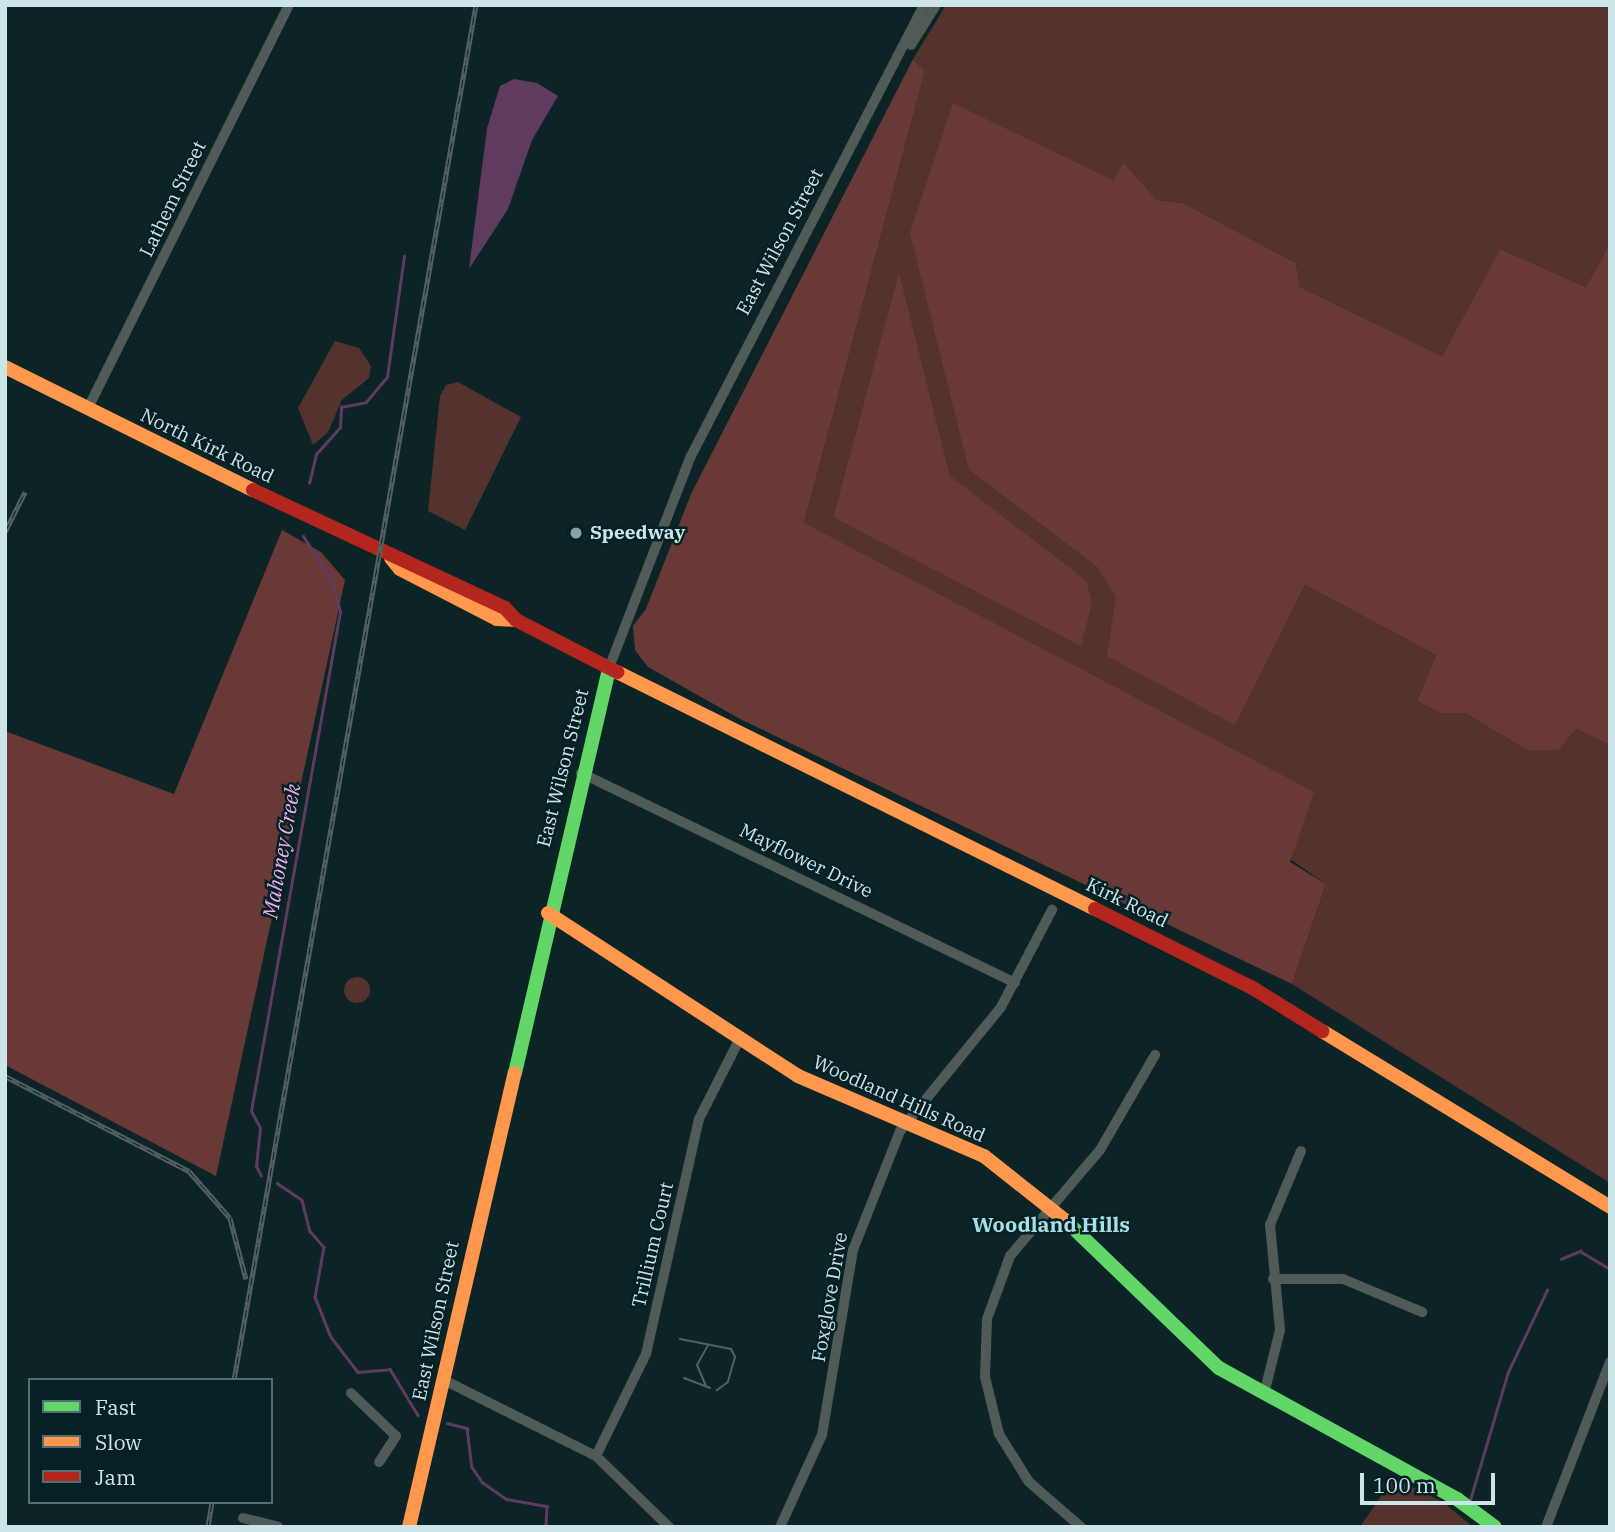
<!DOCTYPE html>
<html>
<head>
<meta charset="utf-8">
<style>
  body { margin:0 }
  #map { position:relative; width:1615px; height:1532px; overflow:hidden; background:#0c2426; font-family:"IBM Plex Serif",serif }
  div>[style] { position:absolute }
  .green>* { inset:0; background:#54332e }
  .round { border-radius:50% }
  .forest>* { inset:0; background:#693a35 }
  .water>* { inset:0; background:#5e3b5f }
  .stream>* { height:2.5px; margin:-1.25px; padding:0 1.25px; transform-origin:1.25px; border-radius:1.25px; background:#5e3b5f }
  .street>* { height:10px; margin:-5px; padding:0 5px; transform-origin:5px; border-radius:5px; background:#505a57 }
  .fast>* { height:14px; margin:-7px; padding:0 7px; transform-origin:7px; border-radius:7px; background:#63d668 }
  .slow>* { height:14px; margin:-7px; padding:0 7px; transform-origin:7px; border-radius:7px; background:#ff974d }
  .jam>* { height:14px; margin:-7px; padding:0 7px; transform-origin:7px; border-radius:7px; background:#b3261e }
  .tram>* { height:2px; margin:-1px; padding:0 1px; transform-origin:1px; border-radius:1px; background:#556161 }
  .rail>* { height:5px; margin-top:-2.5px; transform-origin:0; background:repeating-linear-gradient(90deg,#052125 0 8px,#556161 0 16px); box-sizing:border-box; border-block:2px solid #556161 }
  .dots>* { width:19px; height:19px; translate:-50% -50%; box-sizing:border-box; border:4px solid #052125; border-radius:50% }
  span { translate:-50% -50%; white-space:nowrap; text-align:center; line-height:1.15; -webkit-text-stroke:5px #052125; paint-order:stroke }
  .street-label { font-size:19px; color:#cbe5e9 }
  .poi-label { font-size:19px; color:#cbe5e9; font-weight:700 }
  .left { translate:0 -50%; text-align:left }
  .water-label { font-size:21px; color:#f0aeed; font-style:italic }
  .neighbourhood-label { font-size:21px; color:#a8dee6; font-weight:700 }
  .frame { position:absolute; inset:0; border:7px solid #cbe5e9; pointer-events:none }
  .legend { position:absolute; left:28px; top:1378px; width:245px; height:126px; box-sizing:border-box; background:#052125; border:2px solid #546f73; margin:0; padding:9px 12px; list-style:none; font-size:21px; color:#cbe5e9 }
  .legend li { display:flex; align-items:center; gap:14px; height:35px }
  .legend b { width:35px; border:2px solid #546f73 }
  .scale { position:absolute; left:1360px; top:1473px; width:135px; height:32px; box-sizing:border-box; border:4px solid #cbe5e9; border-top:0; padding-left:9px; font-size:21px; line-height:24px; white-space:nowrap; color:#cbe5e9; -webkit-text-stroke:5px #052125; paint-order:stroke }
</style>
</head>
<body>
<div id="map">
  <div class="green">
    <div style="clip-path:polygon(evenodd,946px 5px,1610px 5px,1610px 243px,1586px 287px,1500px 249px,1442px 356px,1300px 287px,1296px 263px,1183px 203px,1157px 200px,1123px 162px,1113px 180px,954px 104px,969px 470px,1098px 568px,1235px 724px,1305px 585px,1436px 655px,1417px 701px,1440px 713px,1465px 713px,1527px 750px,1576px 729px,1610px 745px,1610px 1183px,1292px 984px,1326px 884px,804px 523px,925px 71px,913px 59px,946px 5px,899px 273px,950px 477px,1086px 580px,833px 517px,899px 273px)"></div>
    <div style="clip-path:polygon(335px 341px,359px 348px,371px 366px,369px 378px,342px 400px,328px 432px,313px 445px,298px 408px)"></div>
    <div style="clip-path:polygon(458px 382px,521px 417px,465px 530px,428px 511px,440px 396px,446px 385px)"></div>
    <div class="round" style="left:344px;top:977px;width:26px;height:26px"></div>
    <div style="clip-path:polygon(1393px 1478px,1443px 1502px,1473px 1527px,1360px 1527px)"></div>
  </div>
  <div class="forest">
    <div style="clip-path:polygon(913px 59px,925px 71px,804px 523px,1314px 792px,1290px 862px,1326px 884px,1292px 984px,742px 720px,648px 667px,635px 650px,633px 626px,646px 609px,691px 494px)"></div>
    <div style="clip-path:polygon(953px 103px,1113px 180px,1123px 162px,1157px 200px,1183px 203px,1296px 263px,1300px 287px,1442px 356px,1500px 249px,1586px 287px,1610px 243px,1610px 745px,1576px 729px,1558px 750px,1527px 750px,1465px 713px,1440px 713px,1417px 701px,1436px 655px,1305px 585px,1235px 725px,1107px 656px,1116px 596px,1098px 568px,969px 470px,910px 233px)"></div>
    <div style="clip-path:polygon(899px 272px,950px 476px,1086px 580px,1092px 602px,1081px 646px,833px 517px)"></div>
    <div style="clip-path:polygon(282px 530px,321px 552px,345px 580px,216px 1176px,5px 1065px,5px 731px,174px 794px)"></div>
  </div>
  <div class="water">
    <div style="clip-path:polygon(514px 79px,537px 83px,558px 96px,532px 140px,508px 209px,469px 269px,487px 128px,500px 86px)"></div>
  </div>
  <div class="stream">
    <div style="left:309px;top:483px;width:30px;rotate:-76deg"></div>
    <div style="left:316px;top:454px;width:36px;rotate:-48deg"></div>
    <div style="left:340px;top:427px;width:20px;rotate:-87deg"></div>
    <div style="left:341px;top:407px;width:25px;rotate:-11deg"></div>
    <div style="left:366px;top:402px;width:33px;rotate:-50deg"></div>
    <div style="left:387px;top:377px;width:122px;rotate:-82deg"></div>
    <div style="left:261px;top:1176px;width:11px;rotate:-117deg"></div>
    <div style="left:256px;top:1166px;width:38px;rotate:-84deg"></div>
    <div style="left:260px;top:1128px;width:19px;rotate:-118deg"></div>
    <div style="left:251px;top:1111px;width:507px;rotate:-79.89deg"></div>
    <div style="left:340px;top:612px;width:28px;rotate:-105deg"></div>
    <div style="left:333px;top:585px;width:57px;rotate:-121.5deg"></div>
    <div style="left:277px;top:1183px;width:30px;rotate:34deg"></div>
    <div style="left:302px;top:1200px;width:32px;rotate:76deg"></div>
    <div style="left:310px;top:1231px;width:21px;rotate:49deg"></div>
    <div style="left:324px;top:1247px;width:51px;rotate:100.2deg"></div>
    <div style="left:315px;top:1297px;width:43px;rotate:68.2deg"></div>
    <div style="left:331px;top:1337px;width:44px;rotate:52.4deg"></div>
    <div style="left:358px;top:1372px;width:32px;rotate:-5deg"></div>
    <div style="left:390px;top:1369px;width:54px;rotate:58.7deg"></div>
    <div style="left:1561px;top:1259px;width:21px;rotate:-23deg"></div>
    <div style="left:1580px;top:1251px;width:35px;rotate:31deg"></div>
    <div style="left:447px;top:1423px;width:21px;rotate:14deg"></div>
    <div style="left:467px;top:1428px;width:39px;rotate:83deg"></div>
    <div style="left:472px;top:1467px;width:18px;rotate:56deg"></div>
    <div style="left:482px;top:1482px;width:29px;rotate:35deg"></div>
    <div style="left:506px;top:1499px;width:42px;rotate:9.7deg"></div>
    <div style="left:547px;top:1506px;width:21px;rotate:93deg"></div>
    <div style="left:1470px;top:1500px;width:134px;rotate:-73.5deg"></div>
    <div style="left:1508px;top:1372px;width:91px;rotate:-64.6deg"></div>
  </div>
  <div class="street">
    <div style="left:911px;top:45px;width:47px;rotate:-58deg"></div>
    <div style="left:88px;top:408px;width:450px;rotate:-63.5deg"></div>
    <div style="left:609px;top:668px;width:225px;rotate:-68.9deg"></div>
    <div style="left:690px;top:458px;width:510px;rotate:-62.68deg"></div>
    <div style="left:581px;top:773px;width:482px;rotate:25.8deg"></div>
    <div style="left:1273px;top:1279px;width:70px"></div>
    <div style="left:1343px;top:1279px;width:86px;rotate:22.7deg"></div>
    <div style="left:444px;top:1380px;width:170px;rotate:26.6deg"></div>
    <div style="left:596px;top:1456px;width:102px;rotate:44.2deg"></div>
    <div style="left:351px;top:1393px;width:62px;rotate:43.7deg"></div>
    <div style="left:396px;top:1436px;width:31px;rotate:123deg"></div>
    <div style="left:1264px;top:1394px;width:66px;rotate:-76deg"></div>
    <div style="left:1280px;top:1330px;width:105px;rotate:-95.4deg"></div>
    <div style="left:1270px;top:1225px;width:80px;rotate:-67.3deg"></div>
    <div style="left:596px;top:1456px;width:114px;rotate:-63.9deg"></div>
    <div style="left:646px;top:1354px;width:241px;rotate:-77.3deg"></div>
    <div style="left:699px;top:1119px;width:89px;rotate:-63.1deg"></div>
    <div style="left:243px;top:1518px;width:36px;rotate:14deg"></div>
    <div style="left:780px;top:1527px;width:101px;rotate:-65.5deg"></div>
    <div style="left:822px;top:1435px;width:188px;rotate:-80.5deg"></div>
    <div style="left:853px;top:1250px;width:128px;rotate:-68.4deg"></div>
    <div style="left:900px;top:1131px;width:160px;rotate:-50.8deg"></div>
    <div style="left:1001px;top:1007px;width:110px;rotate:-62.3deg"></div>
    <div style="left:1081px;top:1527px;width:69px;rotate:-139.1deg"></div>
    <div style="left:1029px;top:1482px;width:57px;rotate:-122deg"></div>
    <div style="left:999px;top:1434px;width:59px;rotate:-103.8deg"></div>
    <div style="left:985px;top:1377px;width:58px;rotate:-88deg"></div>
    <div style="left:987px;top:1319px;width:67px;rotate:-69.9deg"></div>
    <div style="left:1010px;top:1256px;width:139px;rotate:-49.7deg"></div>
    <div style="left:1100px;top:1150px;width:110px;rotate:-59.9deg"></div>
    <div style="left:1546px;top:1527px;width:177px;rotate:-68.8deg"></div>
  </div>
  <div class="fast">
    <div style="left:515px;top:1073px;width:416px;rotate:-76.9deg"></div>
    <div style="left:1066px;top:1221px;width:212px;rotate:43.9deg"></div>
    <div style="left:1219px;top:1368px;width:272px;rotate:28.8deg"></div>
    <div style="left:1457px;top:1499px;width:47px;rotate:36.4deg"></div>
  </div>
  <div class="slow">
    <div style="left:5px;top:367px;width:277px;rotate:26.4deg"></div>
    <div style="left:391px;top:558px;width:14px;rotate:51deg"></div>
    <div style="left:400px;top:569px;width:109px;rotate:27.3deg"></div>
    <div style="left:497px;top:619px;width:19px;rotate:3deg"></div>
    <div style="left:617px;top:672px;width:534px;rotate:26.37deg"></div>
    <div style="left:548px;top:913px;width:298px;rotate:33.1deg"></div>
    <div style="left:798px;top:1076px;width:202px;rotate:23.3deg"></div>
    <div style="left:984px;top:1156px;width:105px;rotate:38.4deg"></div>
    <div style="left:1322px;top:1031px;width:338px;rotate:31.4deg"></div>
    <div style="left:409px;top:1527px;width:466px;rotate:-76.9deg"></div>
  </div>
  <div class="jam">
    <div style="left:253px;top:490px;width:278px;rotate:25.1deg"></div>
    <div style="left:505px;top:608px;width:16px;rotate:47deg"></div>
    <div style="left:516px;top:620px;width:114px;rotate:27.2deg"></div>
    <div style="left:1095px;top:909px;width:174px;rotate:26.6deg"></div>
    <div style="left:1251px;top:987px;width:84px;rotate:31.8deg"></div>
  </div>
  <div class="tram">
    <div style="left:680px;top:1339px;width:52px;rotate:11.1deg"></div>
    <div style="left:731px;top:1349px;width:9px;rotate:63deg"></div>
    <div style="left:735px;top:1357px;width:26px;rotate:106deg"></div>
    <div style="left:728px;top:1382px;width:14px;rotate:144deg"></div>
    <div style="left:684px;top:1378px;width:28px;rotate:21deg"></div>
    <div style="left:706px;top:1386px;width:23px;rotate:-113deg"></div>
    <div style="left:697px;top:1365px;width:23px;rotate:-61deg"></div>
  </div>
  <div class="rail">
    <div style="left:5px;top:532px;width:45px;rotate:-63.4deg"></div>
    <div style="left:5px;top:1076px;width:207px;rotate:27.3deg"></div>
    <div style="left:189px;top:1171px;width:62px;rotate:48.9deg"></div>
    <div style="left:230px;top:1218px;width:63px;rotate:75.3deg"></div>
    <div style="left:234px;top:1380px;width:1396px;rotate:-80.02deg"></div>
    <div style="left:208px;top:1527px;width:25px;rotate:-81deg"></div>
  </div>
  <div class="dots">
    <div style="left:576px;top:533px;background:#88a1a5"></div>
  </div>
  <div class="street-label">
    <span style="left:173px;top:199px;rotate:-64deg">Lathem Street</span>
    <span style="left:780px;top:242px;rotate:-62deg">East Wilson Street</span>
    <span style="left:207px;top:446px;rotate:26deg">North Kirk Road</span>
    <span style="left:563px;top:768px;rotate:-76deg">East Wilson Street</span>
    <span style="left:806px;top:861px;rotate:26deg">Mayflower Drive</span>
    <span style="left:1127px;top:903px;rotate:26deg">Kirk Road</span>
    <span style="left:899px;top:1099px;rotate:24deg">Woodland Hills Road</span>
    <span style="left:653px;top:1245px;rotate:-77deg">Trillium Court</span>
    <span style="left:830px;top:1297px;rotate:-80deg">Foxglove Drive</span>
    <span style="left:436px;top:1321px;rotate:-78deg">East Wilson Street</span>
  </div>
  <div class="poi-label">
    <span class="left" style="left:590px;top:533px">Speedway</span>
  </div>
  <div class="water-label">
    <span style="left:281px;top:851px;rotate:-80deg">Mahoney Creek</span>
  </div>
  <div class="neighbourhood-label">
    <span style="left:1051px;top:1224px">Woodland Hills</span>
  </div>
  <div class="frame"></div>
  <ul class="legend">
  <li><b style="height:9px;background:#63d668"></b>Fast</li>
  <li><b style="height:9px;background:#ff974d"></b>Slow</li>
  <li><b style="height:9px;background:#b3261e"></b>Jam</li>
  </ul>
  <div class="scale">100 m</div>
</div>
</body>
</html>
